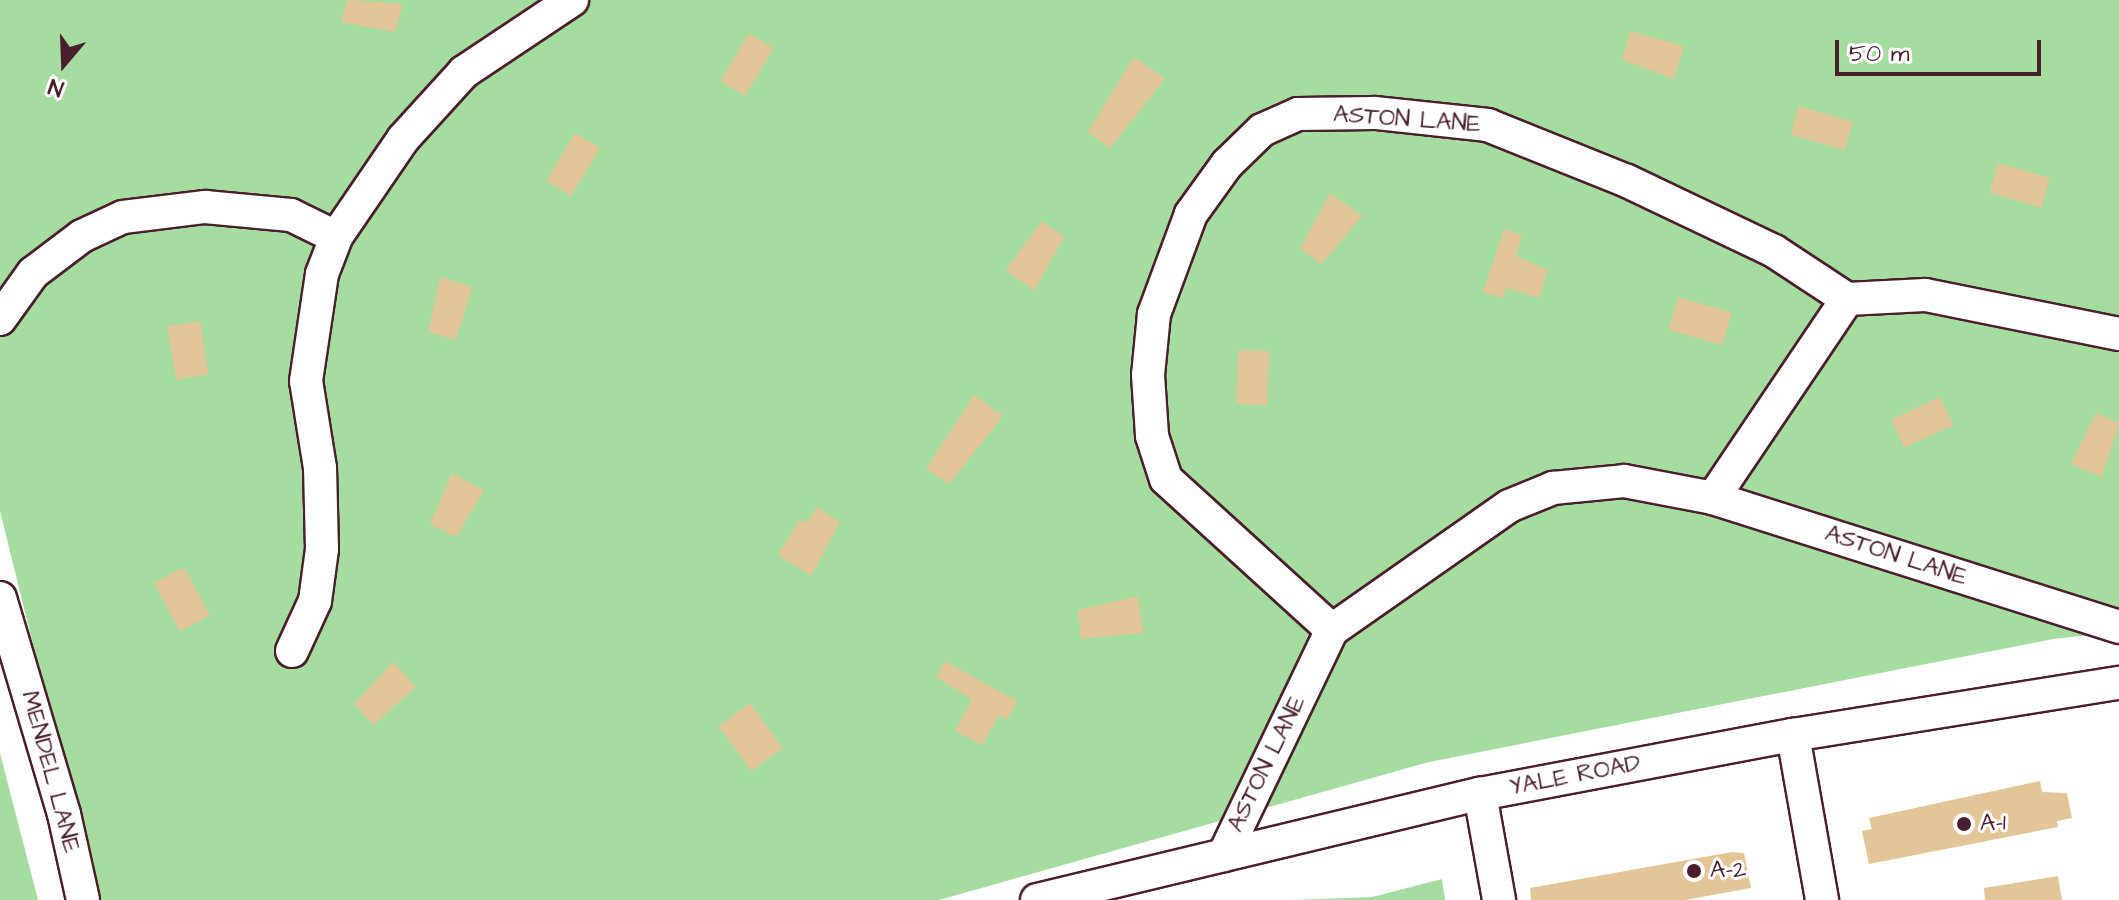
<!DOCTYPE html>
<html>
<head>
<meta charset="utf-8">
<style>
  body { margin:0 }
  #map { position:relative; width:2119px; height:900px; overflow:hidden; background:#fff; font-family:"Architects Daughter",sans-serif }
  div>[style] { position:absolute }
  .green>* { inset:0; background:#a5dc9f }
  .building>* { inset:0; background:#e2c697; transform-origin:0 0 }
  .roads { filter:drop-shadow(2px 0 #4a1f2b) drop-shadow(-2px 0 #4a1f2b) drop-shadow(0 2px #4a1f2b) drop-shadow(0 -2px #4a1f2b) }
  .minor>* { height:32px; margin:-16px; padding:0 16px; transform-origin:16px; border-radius:16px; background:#fff }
  .dots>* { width:22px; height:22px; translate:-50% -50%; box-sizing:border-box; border:4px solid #fff; border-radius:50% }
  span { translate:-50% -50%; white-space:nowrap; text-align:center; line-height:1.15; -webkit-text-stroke:6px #fff; paint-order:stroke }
  .street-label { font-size:24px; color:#4a1f2b }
  .poi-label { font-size:24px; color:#4a1f2b }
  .left { translate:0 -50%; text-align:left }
  .north { position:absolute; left:24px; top:24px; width:80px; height:80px; -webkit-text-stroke:6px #fff; paint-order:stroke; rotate:199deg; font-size:22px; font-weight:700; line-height:32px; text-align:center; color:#4a1f2b }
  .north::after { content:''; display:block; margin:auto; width:28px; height:36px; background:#4a1f2b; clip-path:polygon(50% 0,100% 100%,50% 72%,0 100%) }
  .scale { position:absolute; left:1835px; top:40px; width:206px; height:36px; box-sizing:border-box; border:4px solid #4a1f2b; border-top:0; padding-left:10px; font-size:24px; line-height:28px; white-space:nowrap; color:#4a1f2b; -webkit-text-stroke:6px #fff; paint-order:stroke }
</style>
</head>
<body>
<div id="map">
  <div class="green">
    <div style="clip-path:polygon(0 0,2119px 0,2119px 632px,2053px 639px,1429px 762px,939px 900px,96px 900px,0 511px)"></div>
    <div style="clip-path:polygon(0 753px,38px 900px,0 900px)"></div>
    <div style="clip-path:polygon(1442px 879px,1445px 900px,1292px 900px,1372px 897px)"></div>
  </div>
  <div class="building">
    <div style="clip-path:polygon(347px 0,403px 4px,395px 32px,341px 22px)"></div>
    <div style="clip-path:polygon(1630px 31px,1684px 46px,1674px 79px,1622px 60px)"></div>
    <div style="left:749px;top:33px;width:29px;height:56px;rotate:31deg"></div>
    <div style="clip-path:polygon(1134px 57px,1165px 79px,1110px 148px,1088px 132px)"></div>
    <div style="left:1799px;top:106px;width:56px;height:30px;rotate:16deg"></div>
    <div style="left:575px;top:133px;width:29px;height:56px;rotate:31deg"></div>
    <div style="left:1998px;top:163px;width:54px;height:31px;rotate:16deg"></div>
    <div style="clip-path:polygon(1330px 193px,1362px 216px,1322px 264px,1300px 249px)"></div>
    <div style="clip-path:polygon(1042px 221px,1064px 237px,1034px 291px,1006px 270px)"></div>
    <div style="clip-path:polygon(1504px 229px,1522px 235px,1516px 256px,1548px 270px,1539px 298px,1506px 288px,1503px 298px,1483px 292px)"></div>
    <div style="clip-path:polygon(440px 277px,472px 287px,456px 340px,428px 332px)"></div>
    <div style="left:1678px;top:297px;width:56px;height:34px;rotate:16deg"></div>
    <div style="left:200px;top:321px;width:54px;height:33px;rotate:81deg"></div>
    <div style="left:1238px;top:350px;width:31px;height:54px;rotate:2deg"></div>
    <div style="clip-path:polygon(974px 395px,1003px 416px,949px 484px,926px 469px)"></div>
    <div style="left:1940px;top:397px;width:31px;height:54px;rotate:65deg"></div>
    <div style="clip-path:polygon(2096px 413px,2119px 423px,2102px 477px,2071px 464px)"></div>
    <div style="clip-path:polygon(452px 473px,484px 490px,456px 537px,430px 524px)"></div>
    <div style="clip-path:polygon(817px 507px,840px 522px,811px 576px,778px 555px,800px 519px,807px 523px)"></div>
    <div style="left:184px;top:567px;width:55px;height:34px;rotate:62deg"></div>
    <div style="clip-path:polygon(1138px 596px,1143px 633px,1081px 639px,1078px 610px)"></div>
    <div style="clip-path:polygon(945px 661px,1017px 701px,1007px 720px,999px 715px,982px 745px,955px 731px,972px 699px,936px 677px)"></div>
    <div style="clip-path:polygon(393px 662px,416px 687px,374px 725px,354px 704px)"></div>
    <div style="left:750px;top:703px;width:56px;height:39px;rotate:54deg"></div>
    <div style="clip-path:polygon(2040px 781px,2042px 792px,2067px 793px,2072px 818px,2057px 821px,2058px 827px,1869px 864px,1862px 831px,1872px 829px,1869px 818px)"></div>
    <div style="clip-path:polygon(1732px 852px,1744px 853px,1751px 888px,1685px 900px,1531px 900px,1530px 888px)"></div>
    <div style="clip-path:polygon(2058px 876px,2062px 900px,1985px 900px,1984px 888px)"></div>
  </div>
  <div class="roads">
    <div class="minor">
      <div style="left:0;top:319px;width:57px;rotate:-54.3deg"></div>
      <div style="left:33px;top:273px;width:61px;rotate:-37.1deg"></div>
      <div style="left:82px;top:236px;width:45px;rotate:-24.9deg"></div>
      <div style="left:123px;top:217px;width:83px;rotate:-7deg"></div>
      <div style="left:205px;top:207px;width:86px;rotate:5.3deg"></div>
      <div style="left:291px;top:215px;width:50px;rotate:26.1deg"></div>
      <div style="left:2119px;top:334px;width:198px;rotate:-168.6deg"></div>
      <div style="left:1925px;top:295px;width:78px;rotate:177.1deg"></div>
      <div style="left:1847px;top:299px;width:87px;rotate:-146.7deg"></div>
      <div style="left:1774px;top:251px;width:163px;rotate:-154.5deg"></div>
      <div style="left:1627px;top:181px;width:150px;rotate:-158.1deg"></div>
      <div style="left:1488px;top:125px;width:114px;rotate:-173.9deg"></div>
      <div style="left:1375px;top:113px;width:77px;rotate:179.3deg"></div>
      <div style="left:1298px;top:114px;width:39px;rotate:156deg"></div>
      <div style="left:1262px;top:130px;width:49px;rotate:135.8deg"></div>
      <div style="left:1227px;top:164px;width:62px;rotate:125.8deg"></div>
      <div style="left:1191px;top:214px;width:107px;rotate:110.3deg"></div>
      <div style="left:1154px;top:314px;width:61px;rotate:95.6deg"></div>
      <div style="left:1148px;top:375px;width:61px;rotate:86.2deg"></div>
      <div style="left:1152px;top:436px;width:45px;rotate:72deg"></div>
      <div style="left:1166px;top:479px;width:224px;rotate:42.3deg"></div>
      <div style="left:1332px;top:630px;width:216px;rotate:-35deg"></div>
      <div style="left:1509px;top:506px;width:48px;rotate:-22.2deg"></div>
      <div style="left:1553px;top:488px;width:71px;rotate:-5.6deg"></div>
      <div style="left:1624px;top:481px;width:91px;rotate:10.8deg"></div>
      <div style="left:1713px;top:498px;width:426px;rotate:17.6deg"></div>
      <div style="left:1713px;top:498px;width:240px;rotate:-56deg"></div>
      <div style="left:0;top:598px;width:225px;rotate:73.5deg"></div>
      <div style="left:64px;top:814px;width:88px;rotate:77.5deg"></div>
      <div style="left:292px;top:651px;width:55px;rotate:-65.3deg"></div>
      <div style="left:315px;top:601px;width:52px;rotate:-82.3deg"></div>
      <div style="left:322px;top:549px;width:81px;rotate:-91.4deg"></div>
      <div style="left:320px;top:468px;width:88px;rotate:-99.1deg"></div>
      <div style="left:306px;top:381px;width:108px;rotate:-81.5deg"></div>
      <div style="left:322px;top:274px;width:40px;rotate:-69deg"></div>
      <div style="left:336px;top:237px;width:119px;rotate:-55.6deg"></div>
      <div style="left:403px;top:139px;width:91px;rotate:-47.7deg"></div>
      <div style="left:464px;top:72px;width:130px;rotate:-33.7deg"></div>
      <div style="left:1793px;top:735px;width:168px;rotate:80deg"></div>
      <div style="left:1480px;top:794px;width:108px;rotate:79.8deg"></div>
      <div style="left:1224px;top:855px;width:250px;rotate:-64.4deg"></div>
      <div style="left:1037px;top:900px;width:456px;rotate:-13.5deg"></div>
      <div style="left:1480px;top:794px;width:319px;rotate:-10.7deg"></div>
      <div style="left:1793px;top:735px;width:330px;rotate:-9.1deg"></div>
    </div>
  </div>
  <div class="dots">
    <div style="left:1964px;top:824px;background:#4a1f2b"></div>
    <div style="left:1694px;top:871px;background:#4a1f2b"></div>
  </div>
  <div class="street-label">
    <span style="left:1407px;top:120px;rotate:4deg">ASTON LANE</span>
    <span style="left:1896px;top:556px;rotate:18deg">ASTON LANE</span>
    <span style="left:1267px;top:764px;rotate:-64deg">ASTON LANE</span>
    <span style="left:50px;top:772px;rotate:75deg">MENDEL LANE</span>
    <span style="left:1575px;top:776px;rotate:-11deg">YALE ROAD</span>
  </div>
  <div class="poi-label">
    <span class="left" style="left:1980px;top:824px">A-1</span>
    <span class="left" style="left:1710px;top:871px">A-2</span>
  </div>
  <div class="north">N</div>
  <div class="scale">50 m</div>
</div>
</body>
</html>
